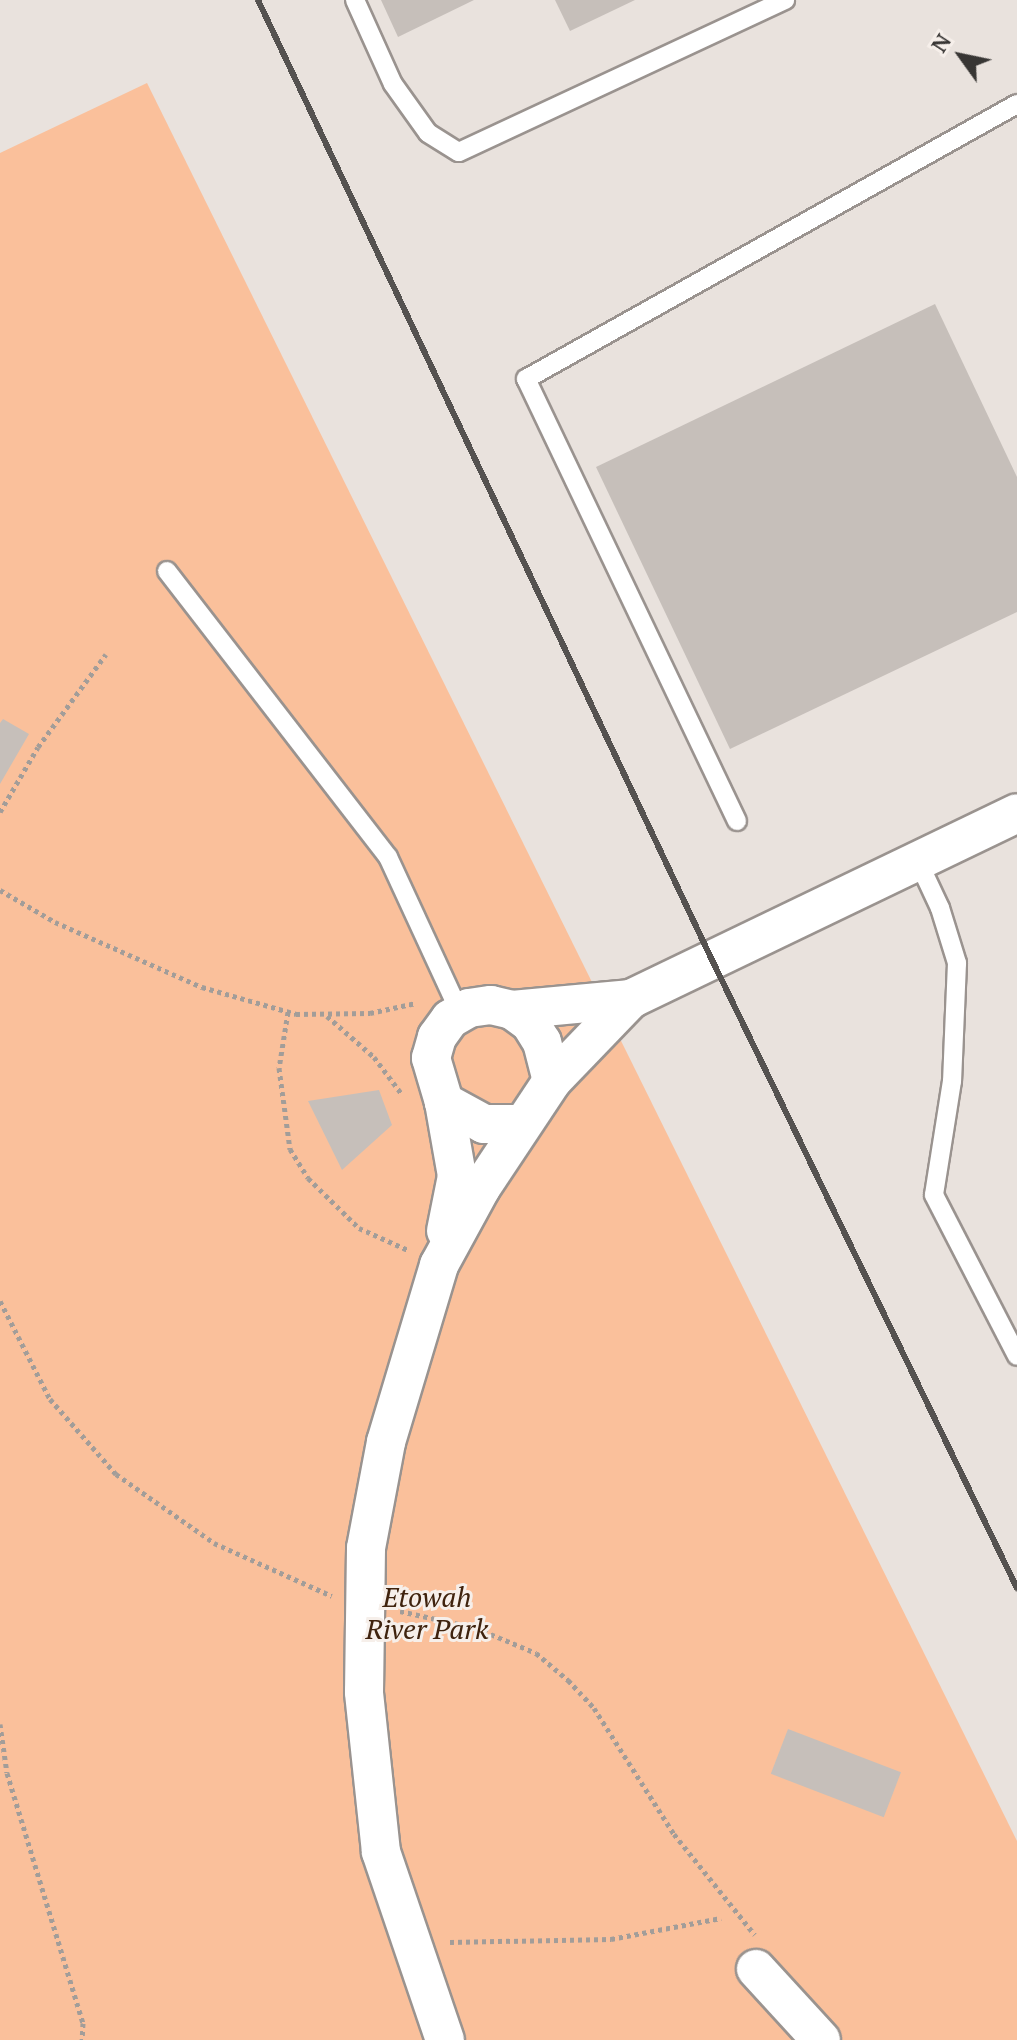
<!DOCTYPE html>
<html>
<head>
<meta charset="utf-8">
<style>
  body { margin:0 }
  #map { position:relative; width:1017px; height:2040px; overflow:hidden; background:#e9e2dd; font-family:"PT Serif",serif }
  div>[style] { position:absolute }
  .green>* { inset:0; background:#fac09b }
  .building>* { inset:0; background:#c6bfba; transform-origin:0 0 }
  .path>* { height:5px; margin-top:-2.5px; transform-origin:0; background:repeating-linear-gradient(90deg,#a29d99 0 4px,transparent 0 8px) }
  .roads { filter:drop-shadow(2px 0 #9a938f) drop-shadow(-2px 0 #9a938f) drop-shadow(0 2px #9a938f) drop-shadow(0 -2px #9a938f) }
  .service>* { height:18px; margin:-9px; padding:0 9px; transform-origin:9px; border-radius:9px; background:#fff }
  .minor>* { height:38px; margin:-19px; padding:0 19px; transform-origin:19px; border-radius:19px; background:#fff }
  .rail>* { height:6px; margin:-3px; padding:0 3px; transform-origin:3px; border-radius:3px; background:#555250 }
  span { translate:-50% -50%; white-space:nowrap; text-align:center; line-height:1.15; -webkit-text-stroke:6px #f6efea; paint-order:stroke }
  .park-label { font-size:28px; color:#3f230e; font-style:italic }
  .north { position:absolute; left:921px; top:16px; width:80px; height:80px; -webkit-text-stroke:6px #f6efea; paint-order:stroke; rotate:303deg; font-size:22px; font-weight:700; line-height:32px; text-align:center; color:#383634 }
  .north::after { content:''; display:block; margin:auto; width:28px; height:36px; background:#383634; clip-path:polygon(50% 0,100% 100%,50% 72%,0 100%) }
</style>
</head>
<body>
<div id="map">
  <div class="green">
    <div style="clip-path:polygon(147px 83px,1017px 1841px,1017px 2040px,0 2040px,0 153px)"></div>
  </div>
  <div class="building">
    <div style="clip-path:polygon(381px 0,474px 0,398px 37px)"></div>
    <div style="clip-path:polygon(555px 0,635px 0,570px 31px)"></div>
    <div style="clip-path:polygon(935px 304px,1017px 477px,1017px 612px,730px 749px,596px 467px)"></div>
    <div style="clip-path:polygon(3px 719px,29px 734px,0 784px,0 723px)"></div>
    <div style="clip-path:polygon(379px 1090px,392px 1125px,342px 1170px,308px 1101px)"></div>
    <div style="left:788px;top:1729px;width:121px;height:48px;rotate:21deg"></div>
  </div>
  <div class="path">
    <div style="left:0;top:812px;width:75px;rotate:-59.7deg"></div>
    <div style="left:38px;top:747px;width:115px;rotate:-53.8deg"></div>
    <div style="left:0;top:890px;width:64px;rotate:30.2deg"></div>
    <div style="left:55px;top:922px;width:161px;rotate:23.9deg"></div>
    <div style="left:202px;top:987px;width:98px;rotate:16deg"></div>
    <div style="left:296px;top:1014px;width:74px;rotate:-0.8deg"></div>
    <div style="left:370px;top:1013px;width:47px;rotate:-12.3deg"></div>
    <div style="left:288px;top:1012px;width:57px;rotate:99.1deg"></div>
    <div style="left:279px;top:1068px;width:82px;rotate:82.3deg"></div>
    <div style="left:290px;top:1149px;width:34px;rotate:58deg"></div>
    <div style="left:308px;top:1178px;width:71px;rotate:44.4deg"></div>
    <div style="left:359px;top:1228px;width:54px;rotate:24.2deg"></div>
    <div style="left:327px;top:1016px;width:62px;rotate:41.1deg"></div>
    <div style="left:374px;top:1057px;width:45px;rotate:53.1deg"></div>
    <div style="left:0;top:1301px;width:110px;rotate:63deg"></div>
    <div style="left:50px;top:1399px;width:100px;rotate:48.7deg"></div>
    <div style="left:116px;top:1474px;width:120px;rotate:35.1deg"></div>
    <div style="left:214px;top:1543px;width:129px;rotate:24.2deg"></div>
    <div style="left:400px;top:1611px;width:78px;rotate:12.6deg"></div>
    <div style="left:476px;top:1628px;width:65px;rotate:22.6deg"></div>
    <div style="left:536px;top:1653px;width:42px;rotate:40.2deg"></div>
    <div style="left:568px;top:1680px;width:38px;rotate:47deg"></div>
    <div style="left:594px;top:1708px;width:149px;rotate:57.6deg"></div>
    <div style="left:674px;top:1834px;width:129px;rotate:51.3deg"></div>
    <div style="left:0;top:1724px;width:49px;rotate:81.9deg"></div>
    <div style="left:7px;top:1773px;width:261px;rotate:73.1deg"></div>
    <div style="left:83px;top:2023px;width:17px;rotate:93deg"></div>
    <div style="left:450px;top:1942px;width:161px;rotate:-1.1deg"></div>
    <div style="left:611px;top:1939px;width:112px;rotate:-10.8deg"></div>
  </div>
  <div class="roads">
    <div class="service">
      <div style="left:355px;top:0;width:92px;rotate:65.7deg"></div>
      <div style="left:393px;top:84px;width:60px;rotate:54.5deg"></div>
      <div style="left:428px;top:133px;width:36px;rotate:32deg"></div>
      <div style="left:459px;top:152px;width:360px;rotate:-25deg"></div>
      <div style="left:167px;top:571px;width:361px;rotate:52.3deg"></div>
      <div style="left:388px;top:857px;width:172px;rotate:65.2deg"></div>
      <div style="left:737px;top:821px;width:490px;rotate:-115.5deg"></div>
      <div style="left:526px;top:379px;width:563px;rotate:-29.25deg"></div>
      <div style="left:918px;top:861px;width:52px;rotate:64.9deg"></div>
      <div style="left:940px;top:908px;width:58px;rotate:72.8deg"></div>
      <div style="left:957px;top:963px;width:118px;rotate:92.4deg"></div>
      <div style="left:952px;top:1081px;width:115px;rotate:99deg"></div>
      <div style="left:934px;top:1195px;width:181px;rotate:62.7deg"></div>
    </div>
    <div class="minor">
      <div style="left:512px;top:1010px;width:120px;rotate:-5.3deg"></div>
      <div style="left:631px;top:999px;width:428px;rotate:-25.7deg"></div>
      <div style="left:444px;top:1102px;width:75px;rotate:80deg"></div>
      <div style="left:457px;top:1176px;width:56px;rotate:101.3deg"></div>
      <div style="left:522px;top:1124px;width:38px;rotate:180deg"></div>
      <div style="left:484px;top:1124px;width:46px;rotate:-151.2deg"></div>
      <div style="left:444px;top:1102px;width:46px;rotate:-106.5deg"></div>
      <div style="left:431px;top:1058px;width:22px;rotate:-74deg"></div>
      <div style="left:437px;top:1037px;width:22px;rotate:-54deg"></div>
      <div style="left:450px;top:1019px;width:22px;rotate:-30deg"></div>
      <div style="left:469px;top:1008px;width:22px;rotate:-8deg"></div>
      <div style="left:491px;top:1005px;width:22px;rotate:13deg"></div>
      <div style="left:512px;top:1010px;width:22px;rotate:36deg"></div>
      <div style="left:530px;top:1023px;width:22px;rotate:58deg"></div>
      <div style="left:542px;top:1042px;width:40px;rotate:75.6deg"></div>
      <div style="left:756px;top:1969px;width:96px;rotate:47.5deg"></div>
      <div style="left:445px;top:2040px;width:199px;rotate:-108.8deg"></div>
      <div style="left:381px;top:1852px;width:161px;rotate:-96.1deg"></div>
      <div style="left:364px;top:1692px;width:144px;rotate:-89.2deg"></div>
      <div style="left:366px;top:1548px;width:108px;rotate:-79.3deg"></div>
      <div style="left:386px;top:1442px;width:185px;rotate:-73.3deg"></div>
      <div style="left:439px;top:1265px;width:88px;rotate:-61.4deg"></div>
      <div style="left:481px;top:1188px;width:128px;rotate:-56.4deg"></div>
      <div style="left:552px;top:1081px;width:114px;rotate:-46.1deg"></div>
    </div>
  </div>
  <div class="rail">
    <div style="left:258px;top:0;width:1064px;rotate:64.69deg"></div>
    <div style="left:713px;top:962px;width:696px;rotate:64.1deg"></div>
  </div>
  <div class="park-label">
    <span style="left:427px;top:1613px">Etowah<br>River Park</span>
  </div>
  <div class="north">N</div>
</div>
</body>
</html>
